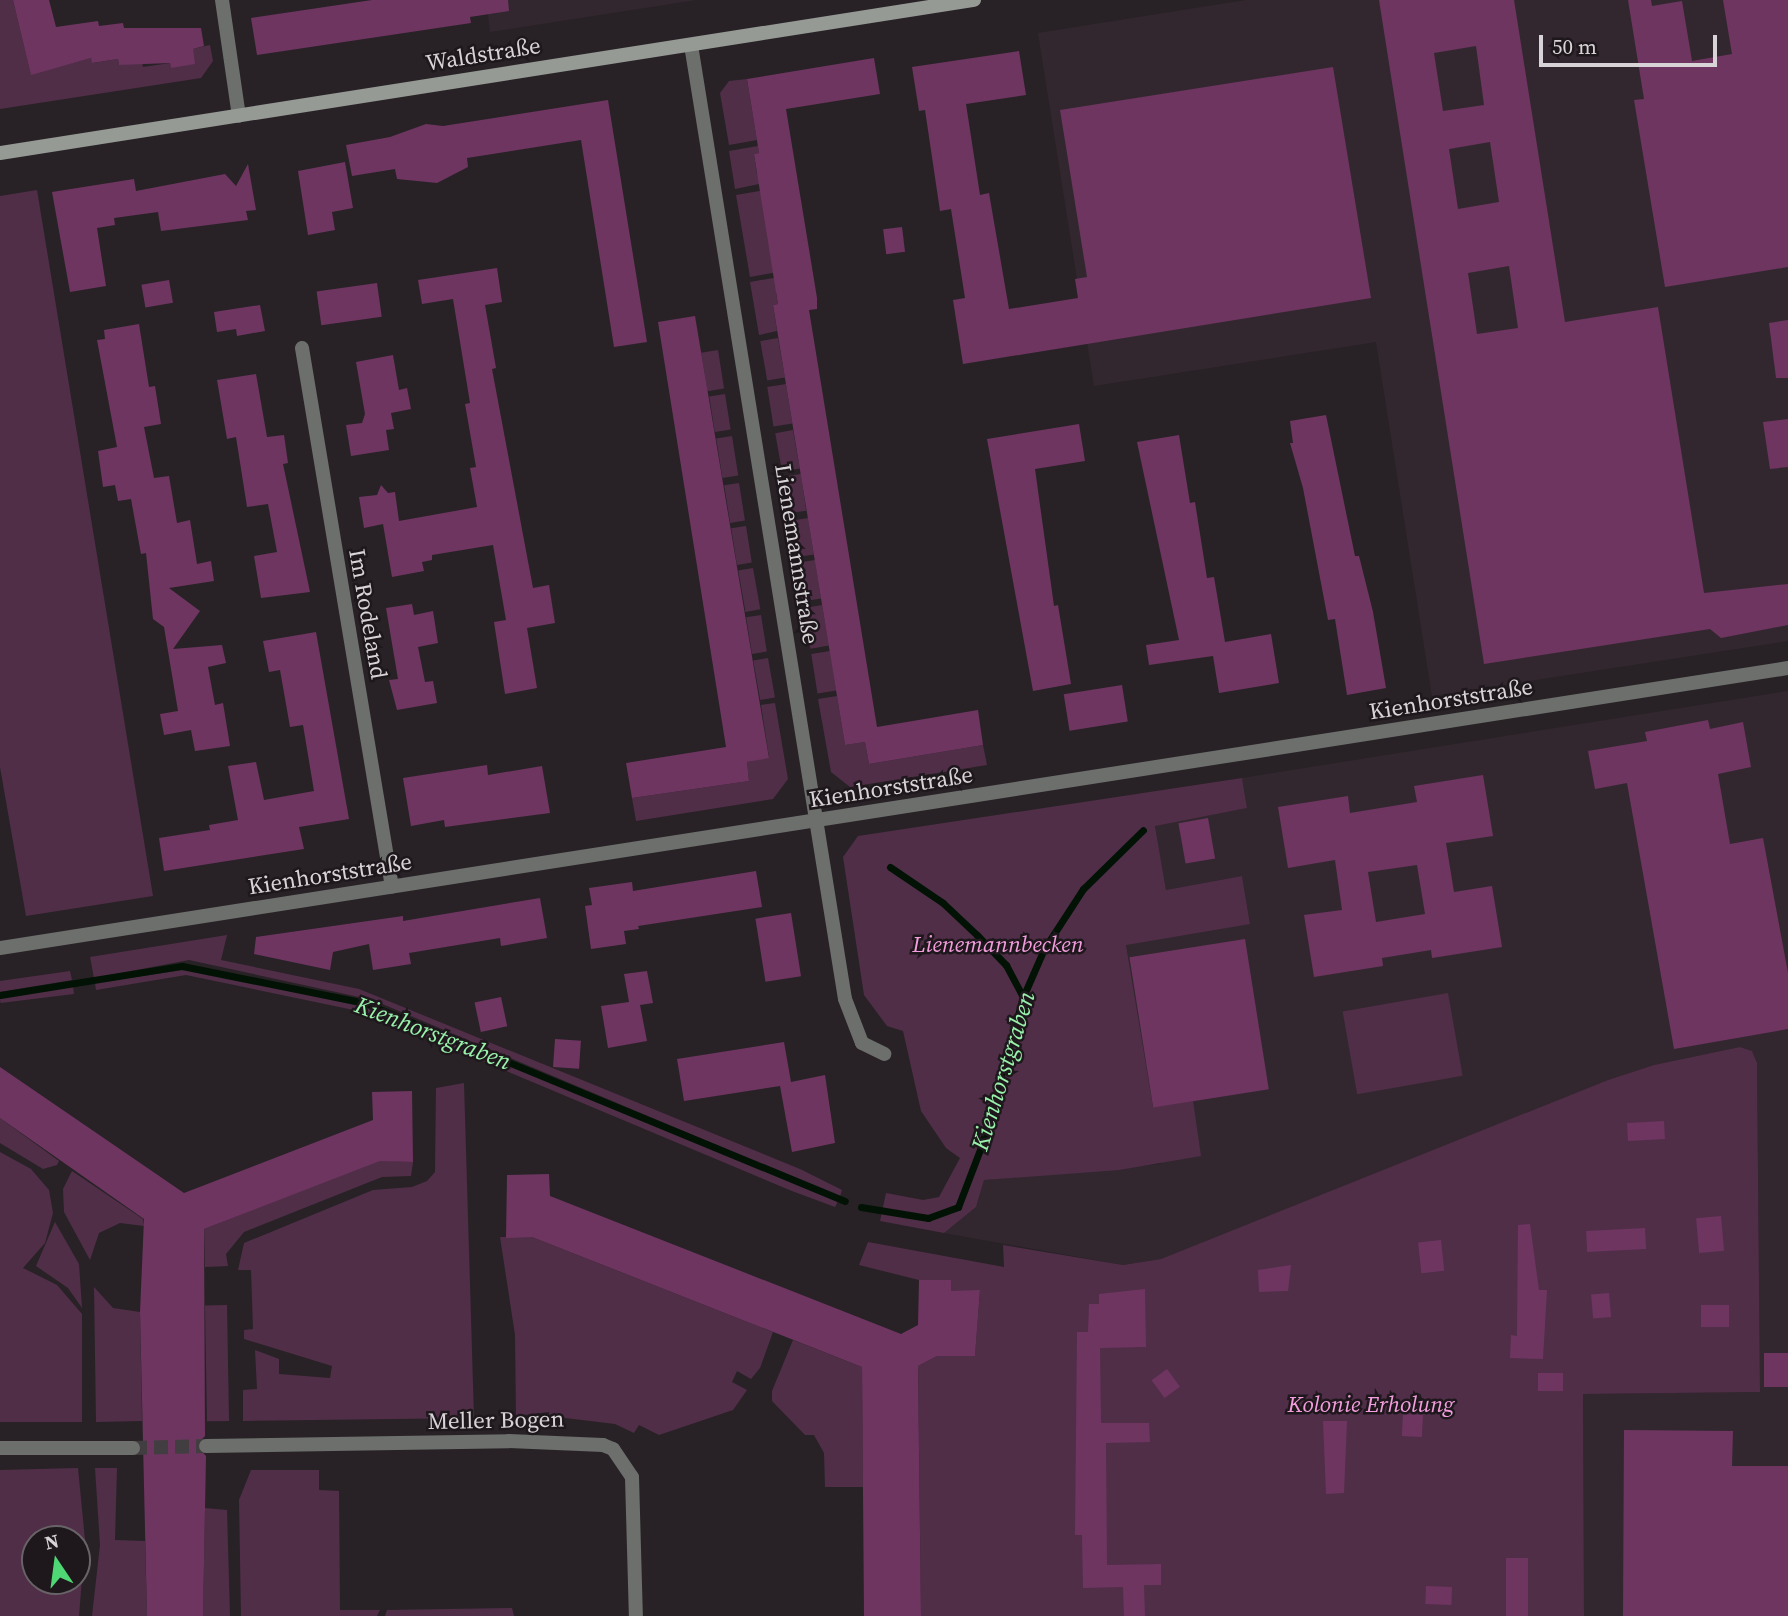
<!DOCTYPE html>
<html>
<head>
<meta charset="utf-8">
<style>
  body { margin:0 }
  #map { position:relative; width:1788px; height:1616px; overflow:hidden; background:#282226; font-family:"Source Serif 4",serif }
  div>[style] { position:absolute }
  .built>* { inset:0; background:#33272f }
  .green>* { inset:0; background:#502e48; transform-origin:0 0 }
  .stream>* { height:7px; margin:-3.5px; padding:0 3.5px; transform-origin:3.5px; border-radius:3.5px; background:#021305 }
  .building>* { inset:0; background:#6e3561; transform-origin:0 0 }
  .street-tunnel>* { height:14px; margin-top:-7px; transform-origin:0; background:repeating-linear-gradient(90deg,#423d40 0 14px,transparent 0 21px) }
  .street>* { height:14px; margin:-7px; padding:0 7px; transform-origin:7px; border-radius:7px; background:#6c6f6c }
  .secondary>* { height:14px; margin:-7px; padding:0 7px; transform-origin:7px; border-radius:7px; background:#959a95 }
  span { translate:-50% -50%; white-space:nowrap; text-align:center; line-height:1.15; -webkit-text-stroke:5px #1e181d; paint-order:stroke }
  .street-label { font-size:23px; color:#d8d3d6 }
  .park-label { font-size:23px; color:#f39ddd; font-style:italic }
  .water-label { font-size:24px; color:#99f2ab; font-style:italic }
  .north { position:absolute; left:21px; top:1525px; width:70px; height:70px; box-sizing:border-box; background:#1e181d; border:2px solid #686367; border-radius:50%; rotate:347deg; font-size:19px; font-weight:700; line-height:28px; text-align:center; color:#d8d3d6 }
  .north::after { content:''; display:block; margin:auto; width:24px; height:32px; background:#4fd675; clip-path:polygon(50% 0,100% 100%,50% 72%,0 100%) }
  .scale { position:absolute; left:1539px; top:35px; width:178px; height:32px; box-sizing:border-box; border:4px solid #d8d3d6; border-top:0; padding-left:9px; font-size:21px; line-height:24px; white-space:nowrap; color:#d8d3d6; -webkit-text-stroke:5px #1e181d; paint-order:stroke }
</style>
</head>
<body>
<div id="map">
  <div class="built">
    <div style="clip-path:polygon(486px 0,696px 0,490px 32px)"></div>
    <div style="clip-path:polygon(1246px 0,1788px 0,1788px 641px,1432px 696px,1376px 342px,1094px 386px,1038px 33px)"></div>
    <div style="clip-path:polygon(1788px 691px,1788px 1616px,1584px 1616px,1583px 1394px,1760px 1392px,1757px 1063px,1752px 1051px,1740px 1047px,1654px 1065px,1608px 1080px,1161px 1259px,1123px 1265px,944px 1233px,976px 1207px,984px 1180px,1161px 1164px,1126px 944px,1250px 923px,1242px 876px,1166px 890px,1155px 825px,1247px 808px,1242px 778px)"></div>
  </div>
  <div class="green">
    <div style="clip-path:polygon(0 0,13px 0,31px 74px,91px 58px,93px 63px,118px 59px,119px 65px,142px 62px,143px 67px,170px 63px,171px 67px,193px 49px,210px 45px,213px 61px,201px 78px,0 109px)"></div>
    <div style="clip-path:polygon(747px 79px,757px 140px,729px 145px,720px 93px,729px 81px)"></div>
    <div style="clip-path:polygon(758px 146px,759px 153px,754px 154px,757px 174px,764px 183px,735px 189px,729px 151px)"></div>
    <div style="clip-path:polygon(37px 190px,153px 896px,26px 916px,0 767px,0 196px)"></div>
    <div style="clip-path:polygon(765px 190px,768px 241px,778px 272px,750px 277px,736px 195px)"></div>
    <div style="clip-path:polygon(779px 277px,782px 292px,776px 293px,778px 304px,773px 305px,777px 331px,759px 335px,750px 282px)"></div>
    <div style="left:778px;top:338px;width:40px;height:18px;rotate:80deg"></div>
    <div style="left:718px;top:350px;width:39px;height:17px;rotate:81deg"></div>
    <div style="left:786px;top:384px;width:40px;height:19px;rotate:81deg"></div>
    <div style="left:725px;top:394px;width:36px;height:16px;rotate:81deg"></div>
    <div style="left:793px;top:430px;width:39px;height:18px;rotate:80deg"></div>
    <div style="left:732px;top:436px;width:40px;height:16px;rotate:81deg"></div>
    <div style="left:801px;top:474px;width:37px;height:18px;rotate:82deg"></div>
    <div style="left:739px;top:483px;width:38px;height:15px;rotate:81deg"></div>
    <div style="left:808px;top:518px;width:37px;height:19px;rotate:81deg"></div>
    <div style="left:746px;top:526px;width:37px;height:15px;rotate:81deg"></div>
    <div style="left:815px;top:560px;width:39px;height:19px;rotate:81deg"></div>
    <div style="left:753px;top:568px;width:42px;height:15px;rotate:80deg"></div>
    <div style="left:822px;top:605px;width:41px;height:19px;rotate:80deg"></div>
    <div style="left:761px;top:615px;width:37px;height:15px;rotate:81deg"></div>
    <div style="left:830px;top:651px;width:40px;height:19px;rotate:81deg"></div>
    <div style="left:768px;top:658px;width:40px;height:15px;rotate:80deg"></div>
    <div style="clip-path:polygon(837px 696px,845px 745px,865px 742px,869px 764px,983px 745px,987px 765px,850px 787px,831px 772px,818px 699px)"></div>
    <div style="clip-path:polygon(775px 703px,788px 779px,773px 799px,636px 821px,632px 798px,749px 781px,747px 762px,769px 757px,761px 705px)"></div>
    <div style="clip-path:polygon(1242px 778px,1247px 808px,1155px 826px,1166px 890px,1242px 876px,1250px 924px,1126px 945px,1153px 1107px,1193px 1101px,1201px 1156px,1119px 1170px,984px 1180px,976px 1207px,944px 1233px,880px 1221px,886px 1193px,923px 1200px,939px 1197px,960px 1158px,946px 1148px,921px 1111px,903px 1031px,887px 1026px,864px 995px,843px 857px,858px 836px)"></div>
    <div style="clip-path:polygon(227px 935px,221px 960px,359px 989px,800px 1169px,842px 1190px,840px 1197px,373px 1000px,189px 960px,94px 978px,90px 957px)"></div>
    <div style="clip-path:polygon(190px 969px,369px 1008px,838px 1201px,835px 1207px,792px 1191px,368px 1013px,186px 975px,96px 990px,95px 983px)"></div>
    <div style="clip-path:polygon(70px 971px,72px 980px,0 992px,0 981px)"></div>
    <div style="left:73px;top:986px;width:8px;height:74px;rotate:83deg"></div>
    <div style="left:1448px;top:993px;width:84px;height:107px;rotate:80deg"></div>
    <div style="clip-path:polygon(1740px 1047px,1752px 1051px,1757px 1063px,1760px 1392px,1583px 1394px,1584px 1616px,921px 1616px,918px 1366px,937px 1356px,975px 1355px,980px 1291px,951px 1291px,951px 1280px,919px 1280px,859px 1265px,868px 1242px,1004px 1267px,1003px 1245px,1123px 1265px,1161px 1259px,1608px 1080px,1654px 1065px)"></div>
    <div style="clip-path:polygon(464px 1083px,474px 1418px,243px 1421px,243px 1390px,257px 1389px,255px 1350px,279px 1359px,279px 1374px,330px 1378px,332px 1366px,244px 1339px,244px 1330px,253px 1329px,251px 1270px,238px 1270px,244px 1243px,373px 1190px,412px 1187px,427px 1181px,435px 1172px,436px 1088px)"></div>
    <div style="clip-path:polygon(0 1118px,59px 1161px,57px 1165px,43px 1169px,0 1143px)"></div>
    <div style="clip-path:polygon(0 1152px,31px 1169px,49px 1190px,53px 1213px,45px 1243px,23px 1268px,57px 1285px,82px 1314px,82px 1422px,0 1422px)"></div>
    <div style="clip-path:polygon(392px 1156px,392px 1161px,413px 1162px,411px 1176px,382px 1177px,244px 1232px,226px 1254px,228px 1266px,205px 1267px,204px 1229px)"></div>
    <div style="clip-path:polygon(72px 1171px,143px 1219px,144px 1226px,120px 1223px,99px 1233px,90px 1260px,64px 1212px,63px 1189px)"></div>
    <div style="clip-path:polygon(55px 1222px,79px 1264px,82px 1308px,68px 1288px,36px 1266px)"></div>
    <div style="clip-path:polygon(500px 1237px,532px 1237px,773px 1332px,760px 1368px,751px 1379px,737px 1371px,732px 1382px,747px 1390px,733px 1410px,659px 1435px,639px 1425px,634px 1433px,615px 1424px,549px 1416px,549px 1412px,516px 1416px,515px 1335px)"></div>
    <div style="clip-path:polygon(94px 1287px,113px 1308px,140px 1312px,142px 1421px,96px 1422px)"></div>
    <div style="left:227px;top:1305px;width:116px;height:22px;rotate:89deg"></div>
    <div style="clip-path:polygon(793px 1340px,862px 1367px,863px 1487px,825px 1487px,824px 1453px,814px 1435px,805px 1435px,772px 1401px,772px 1391px)"></div>
    <div style="clip-path:polygon(evenodd,78px 1468px,85px 1540px,79px 1616px,0 1616px,0 1470px,78px 1468px,35px 1539px,77px 1539px,77px 1581px,35px 1581px,35px 1539px)"></div>
    <div style="clip-path:polygon(95px 1468px,117px 1468px,115px 1540px,145px 1541px,147px 1616px,92px 1616px,100px 1545px)"></div>
    <div style="clip-path:polygon(251px 1470px,319px 1470px,319px 1490px,339px 1491px,340px 1610px,380px 1610px,377px 1616px,241px 1616px,239px 1500px)"></div>
    <div style="clip-path:polygon(205px 1508px,227px 1510px,230px 1616px,203px 1616px)"></div>
    <div style="clip-path:polygon(512px 1608px,514px 1616px,385px 1616px,387px 1610px)"></div>
  </div>
  <div class="stream">
    <div style="left:890px;top:867px;width:64px;rotate:34.2deg"></div>
    <div style="left:943px;top:903px;width:47px;rotate:43.3deg"></div>
    <div style="left:977px;top:935px;width:42px;rotate:46deg"></div>
    <div style="left:1006px;top:965px;width:36px;rotate:62deg"></div>
    <div style="left:0;top:995px;width:184px;rotate:-9.1deg"></div>
    <div style="left:182px;top:966px;width:187px;rotate:11.4deg"></div>
    <div style="left:365px;top:1003px;width:519px;rotate:22.42deg"></div>
    <div style="left:861px;top:1207px;width:68px;rotate:9.3deg"></div>
    <div style="left:928px;top:1218px;width:32px;rotate:-20deg"></div>
    <div style="left:958px;top:1207px;width:67px;rotate:-69.1deg"></div>
    <div style="left:982px;top:1144px;width:153px;rotate:-74.4deg"></div>
    <div style="left:1023px;top:997px;width:52px;rotate:-66.4deg"></div>
    <div style="left:1044px;top:949px;width:72px;rotate:-57deg"></div>
    <div style="left:1083px;top:889px;width:84px;rotate:-44.5deg"></div>
  </div>
  <div class="building">
    <div style="clip-path:polygon(13px 0,49px 0,56px 27px,98px 21px,99px 26px,123px 23px,124px 28px,201px 28px,204px 46px,193px 49px,195px 64px,171px 68px,170px 63px,119px 65px,118px 59px,92px 63px,91px 58px,31px 75px)"></div>
    <div style="clip-path:polygon(372px 0,508px 0,509px 11px,470px 17px,471px 23px,257px 55px,251px 18px)"></div>
    <div style="clip-path:polygon(evenodd,1379px 0,1514px 0,1565px 322px,1658px 307px,1704px 593px,1788px 584px,1788px 625px,1721px 638px,1710px 629px,1484px 664px,1379px 0,1476px 46px,1484px 105px,1443px 111px,1434px 53px,1476px 46px,1379px 0,1490px 142px,1499px 202px,1458px 209px,1449px 149px,1490px 142px,1379px 0,1509px 266px,1518px 328px,1477px 334px,1468px 273px,1509px 266px)"></div>
    <div style="clip-path:polygon(1628px 0,1651px 0,1652px 6px,1682px 1px,1692px 61px,1732px 54px,1723px 0,1788px 0,1788px 267px,1665px 287px,1634px 100px,1644px 99px)"></div>
    <div style="clip-path:polygon(1019px 51px,1026px 95px,966px 104px,980px 195px,989px 193px,1009px 309px,1078px 298px,1075px 279px,1087px 277px,1060px 110px,1333px 67px,1371px 298px,963px 364px,953px 300px,965px 298px,951px 209px,940px 211px,925px 110px,919px 111px,912px 67px)"></div>
    <div style="clip-path:polygon(874px 58px,880px 94px,786px 109px,817px 298px,817px 309px,809px 310px,877px 727px,978px 710px,983px 745px,869px 764px,865px 742px,845px 745px,773px 305px,778px 304px,776px 292px,754px 154px,759px 153px,747px 79px)"></div>
    <div style="clip-path:polygon(608px 100px,647px 342px,614px 347px,581px 140px,467px 158px,468px 167px,437px 183px,397px 179px,395px 169px,352px 176px,346px 145px,390px 137px,426px 124px,443px 126px)"></div>
    <div style="clip-path:polygon(345px 162px,353px 208px,332px 212px,335px 230px,308px 235px,298px 171px)"></div>
    <div style="clip-path:polygon(248px 164px,256px 210px,246px 211px,248px 220px,161px 231px,158px 212px,114px 218px,115px 225px,97px 228px,106px 286px,70px 292px,52px 192px,134px 179px,136px 191px,225px 174px,236px 186px)"></div>
    <div style="left:902px;top:227px;width:25px;height:19px;rotate:83deg"></div>
    <div style="clip-path:polygon(497px 268px,502px 302px,485px 305px,496px 368px,492px 369px,533px 588px,549px 585px,555px 623px,527px 628px,537px 688px,505px 694px,494px 622px,506px 620px,493px 545px,432px 555px,432px 560px,422px 562px,424px 571px,392px 577px,383px 524px,364px 528px,359px 497px,377px 495px,381px 485px,388px 493px,395px 492px,399px 521px,477px 507px,470px 468px,476px 467px,465px 404px,470px 403px,453px 299px,422px 304px,418px 280px)"></div>
    <div style="left:169px;top:280px;width:23px;height:28px;rotate:80deg"></div>
    <div style="left:377px;top:283px;width:34px;height:61px;rotate:82deg"></div>
    <div style="clip-path:polygon(260px 305px,265px 331px,237px 336px,236px 329px,217px 332px,214px 312px)"></div>
    <div style="clip-path:polygon(695px 316px,769px 758px,747px 762px,749px 781px,632px 798px,626px 763px,726px 747px,658px 322px)"></div>
    <div style="clip-path:polygon(1788px 320px,1788px 378px,1776px 378px,1769px 323px)"></div>
    <div style="clip-path:polygon(139px 324px,149px 387px,155px 386px,161px 424px,144px 427px,154px 478px,169px 476px,177px 523px,190px 520px,197px 564px,211px 561px,214px 581px,169px 588px,200px 611px,173px 649px,222px 645px,226px 663px,208px 667px,215px 705px,223px 703px,230px 746px,195px 751px,191px 730px,164px 735px,160px 714px,178px 711px,164px 627px,153px 619px,146px 553px,141px 554px,131px 499px,118px 501px,115px 485px,103px 487px,98px 451px,117px 447px,97px 340px,105px 339px,104px 330px)"></div>
    <div style="clip-path:polygon(393px 355px,399px 390px,407px 388px,411px 409px,391px 413px,394px 429px,386px 430px,389px 450px,351px 456px,346px 425px,362px 423px,365px 414px,356px 362px)"></div>
    <div style="clip-path:polygon(256px 374px,267px 437px,284px 435px,288px 463px,283px 464px,310px 592px,261px 598px,254px 556px,277px 552px,268px 504px,247px 507px,236px 437px,227px 439px,217px 380px)"></div>
    <div style="clip-path:polygon(1326px 415px,1355px 556px,1359px 556px,1373px 612px,1386px 688px,1347px 695px,1335px 619px,1328px 620px,1303px 488px,1290px 443px,1293px 443px,1290px 421px)"></div>
    <div style="clip-path:polygon(1788px 419px,1788px 467px,1770px 469px,1763px 422px)"></div>
    <div style="clip-path:polygon(1079px 424px,1085px 461px,1035px 469px,1054px 606px,1058px 605px,1071px 684px,1033px 691px,987px 439px)"></div>
    <div style="clip-path:polygon(1179px 435px,1190px 503px,1195px 502px,1207px 578px,1214px 577px,1225px 642px,1271px 634px,1279px 683px,1219px 693px,1213px 656px,1149px 665px,1146px 645px,1179px 640px,1137px 442px)"></div>
    <div style="clip-path:polygon(412px 604px,414px 615px,433px 611px,438px 643px,418px 647px,425px 682px,433px 681px,437px 703px,397px 710px,389px 680px,398px 679px,386px 608px)"></div>
    <div style="clip-path:polygon(316px 632px,349px 819px,299px 827px,304px 849px,164px 871px,159px 838px,210px 830px,209px 825px,238px 820px,228px 766px,256px 762px,264px 800px,314px 791px,303px 725px,290px 727px,280px 670px,269px 672px,263px 641px)"></div>
    <div style="left:1122px;top:685px;width:37px;height:59px;rotate:81deg"></div>
    <div style="clip-path:polygon(1708px 720px,1710px 729px,1743px 722px,1751px 767px,1718px 774px,1730px 844px,1763px 838px,1788px 973px,1788px 1029px,1674px 1049px,1627px 783px,1595px 789px,1588px 751px,1647px 741px,1645px 732px)"></div>
    <div style="clip-path:polygon(487px 765px,488px 775px,542px 766px,550px 813px,445px 827px,444px 820px,411px 826px,403px 778px)"></div>
    <div style="clip-path:polygon(evenodd,1483px 775px,1493px 836px,1446px 843px,1454px 892px,1492px 886px,1502px 947px,1432px 958px,1431px 950px,1382px 958px,1383px 966px,1314px 977px,1304px 915px,1342px 910px,1335px 860px,1288px 868px,1278px 807px,1348px 796px,1350px 813px,1417px 802px,1414px 786px,1483px 775px,1417px 865px,1425px 914px,1376px 922px,1368px 872px,1417px 865px)"></div>
    <div style="left:1208px;top:818px;width:41px;height:30px;rotate:80deg"></div>
    <div style="clip-path:polygon(756px 871px,762px 907px,638px 926px,639px 929px,624px 931px,626px 944px,591px 949px,585px 906px,592px 905px,589px 888px,632px 882px,633px 891px)"></div>
    <div style="clip-path:polygon(540px 898px,547px 938px,501px 946px,500px 938px,409px 953px,411px 964px,373px 970px,369px 944px,333px 952px,330px 970px,254px 954px,256px 937px,403px 916px,403px 921px)"></div>
    <div style="left:791px;top:913px;width:64px;height:36px;rotate:81deg"></div>
    <div style="left:1245px;top:939px;width:152px;height:117px;rotate:81deg"></div>
    <div style="clip-path:polygon(647px 971px,653px 1003px,640px 1005px,647px 1041px,608px 1048px,601px 1006px,629px 1002px,624px 974px)"></div>
    <div style="left:501px;top:997px;width:30px;height:27px;rotate:78deg"></div>
    <div style="left:555px;top:1039px;width:26px;height:28px;rotate:4deg"></div>
    <div style="clip-path:polygon(784px 1042px,791px 1082px,825px 1075px,835px 1143px,792px 1152px,780px 1086px,684px 1101px,677px 1059px)"></div>
    <div style="clip-path:polygon(0 1067px,184px 1193px,373px 1120px,372px 1092px,412px 1091px,413px 1162px,380px 1161px,204px 1229px,205px 1436px,196px 1445px,206px 1456px,203px 1616px,147px 1616px,140px 1312px,144px 1219px,0 1118px)"></div>
    <div style="left:1664px;top:1121px;width:18px;height:37px;rotate:87deg"></div>
    <div style="clip-path:polygon(549px 1174px,550px 1196px,901px 1334px,918px 1325px,919px 1280px,951px 1280px,951px 1291px,980px 1290px,975px 1356px,937px 1356px,918px 1366px,921px 1616px,864px 1616px,862px 1367px,532px 1237px,506px 1238px,507px 1175px)"></div>
    <div style="left:1721px;top:1216px;width:35px;height:25px;rotate:85deg"></div>
    <div style="clip-path:polygon(1530px 1224px,1539px 1290px,1547px 1290px,1543px 1359px,1510px 1358px,1511px 1335px,1517px 1336px,1518px 1225px)"></div>
    <div style="left:1645px;top:1228px;width:21px;height:59px;rotate:87deg"></div>
    <div style="left:1441px;top:1240px;width:31px;height:23px;rotate:84deg"></div>
    <div style="clip-path:polygon(1291px 1265px,1288px 1291px,1259px 1292px,1258px 1270px)"></div>
    <div style="clip-path:polygon(1145px 1289px,1146px 1347px,1100px 1348px,1101px 1423px,1149px 1423px,1150px 1442px,1106px 1443px,1107px 1565px,1161px 1564px,1161px 1585px,1144px 1585px,1145px 1616px,1124px 1616px,1123px 1587px,1083px 1588px,1082px 1535px,1075px 1535px,1077px 1332px,1088px 1332px,1089px 1304px,1099px 1304px,1099px 1294px)"></div>
    <div style="left:1609px;top:1293px;width:24px;height:18px;rotate:85deg"></div>
    <div style="left:1701px;top:1305px;width:28px;height:22px"></div>
    <div style="left:1764px;top:1353px;width:24px;height:34px"></div>
    <div style="left:1167px;top:1369px;width:22px;height:19px;rotate:54deg"></div>
    <div style="left:1563px;top:1373px;width:18px;height:25px;rotate:90deg"></div>
    <div style="left:1403px;top:1414px;width:20px;height:22px;rotate:3deg"></div>
    <div style="clip-path:polygon(1323px 1421px,1347px 1421px,1344px 1493px,1326px 1494px)"></div>
    <div style="clip-path:polygon(1624px 1430px,1733px 1431px,1732px 1466px,1788px 1466px,1788px 1616px,1623px 1616px)"></div>
    <div style="left:1506px;top:1558px;width:22px;height:58px"></div>
    <div style="left:1426px;top:1586px;width:26px;height:18px;rotate:2deg"></div>
  </div>
  <div class="street-tunnel">
    <div style="left:133px;top:1448px;width:73px;rotate:-1.6deg"></div>
  </div>
  <div class="street">
    <div style="left:222px;top:0;width:117px;rotate:81.7deg"></div>
    <div style="left:691px;top:45px;width:966px;rotate:80.83deg"></div>
    <div style="left:845px;top:999px;width:47px;rotate:68.9deg"></div>
    <div style="left:862px;top:1043px;width:25px;rotate:26deg"></div>
    <div style="left:302px;top:348px;width:546px;rotate:80.52deg"></div>
    <div style="left:0;top:948px;width:1810px;rotate:-8.9deg"></div>
    <div style="left:206px;top:1446px;width:303px;rotate:-0.9deg"></div>
    <div style="left:509px;top:1441px;width:94px;rotate:2.4deg"></div>
    <div style="left:603px;top:1445px;width:11px;rotate:22deg"></div>
    <div style="left:613px;top:1449px;width:34px;rotate:56deg"></div>
    <div style="left:632px;top:1477px;width:139px;rotate:88.4deg"></div>
    <div style="left:0;top:1448px;width:133px"></div>
  </div>
  <div class="secondary">
    <div style="left:0;top:153px;width:986px;rotate:-8.93deg"></div>
  </div>
  <div class="street-label">
    <span style="left:483px;top:54px;rotate:-9deg">Waldstraße</span>
    <span style="left:797px;top:554px;rotate:81deg">Lienemannstraße</span>
    <span style="left:368px;top:614px;rotate:80deg">Im Rodeland</span>
    <span style="left:1451px;top:699px;rotate:-9deg">Kienhorststraße</span>
    <span style="left:891px;top:787px;rotate:-9deg">Kienhorststraße</span>
    <span style="left:330px;top:874px;rotate:-9deg">Kienhorststraße</span>
    <span style="left:496px;top:1420px;rotate:-1deg">Meller Bogen</span>
  </div>
  <div class="park-label">
    <span style="left:998px;top:944px">Lienemannbecken</span>
    <span style="left:1371px;top:1404px">Kolonie Erholung</span>
  </div>
  <div class="water-label">
    <span style="left:433px;top:1033px;rotate:21deg">Kienhorstgraben</span>
    <span style="left:1003px;top:1071px;rotate:-73deg">Kienhorstgraben</span>
  </div>
  <div class="north">N</div>
  <div class="scale">50 m</div>
</div>
</body>
</html>
